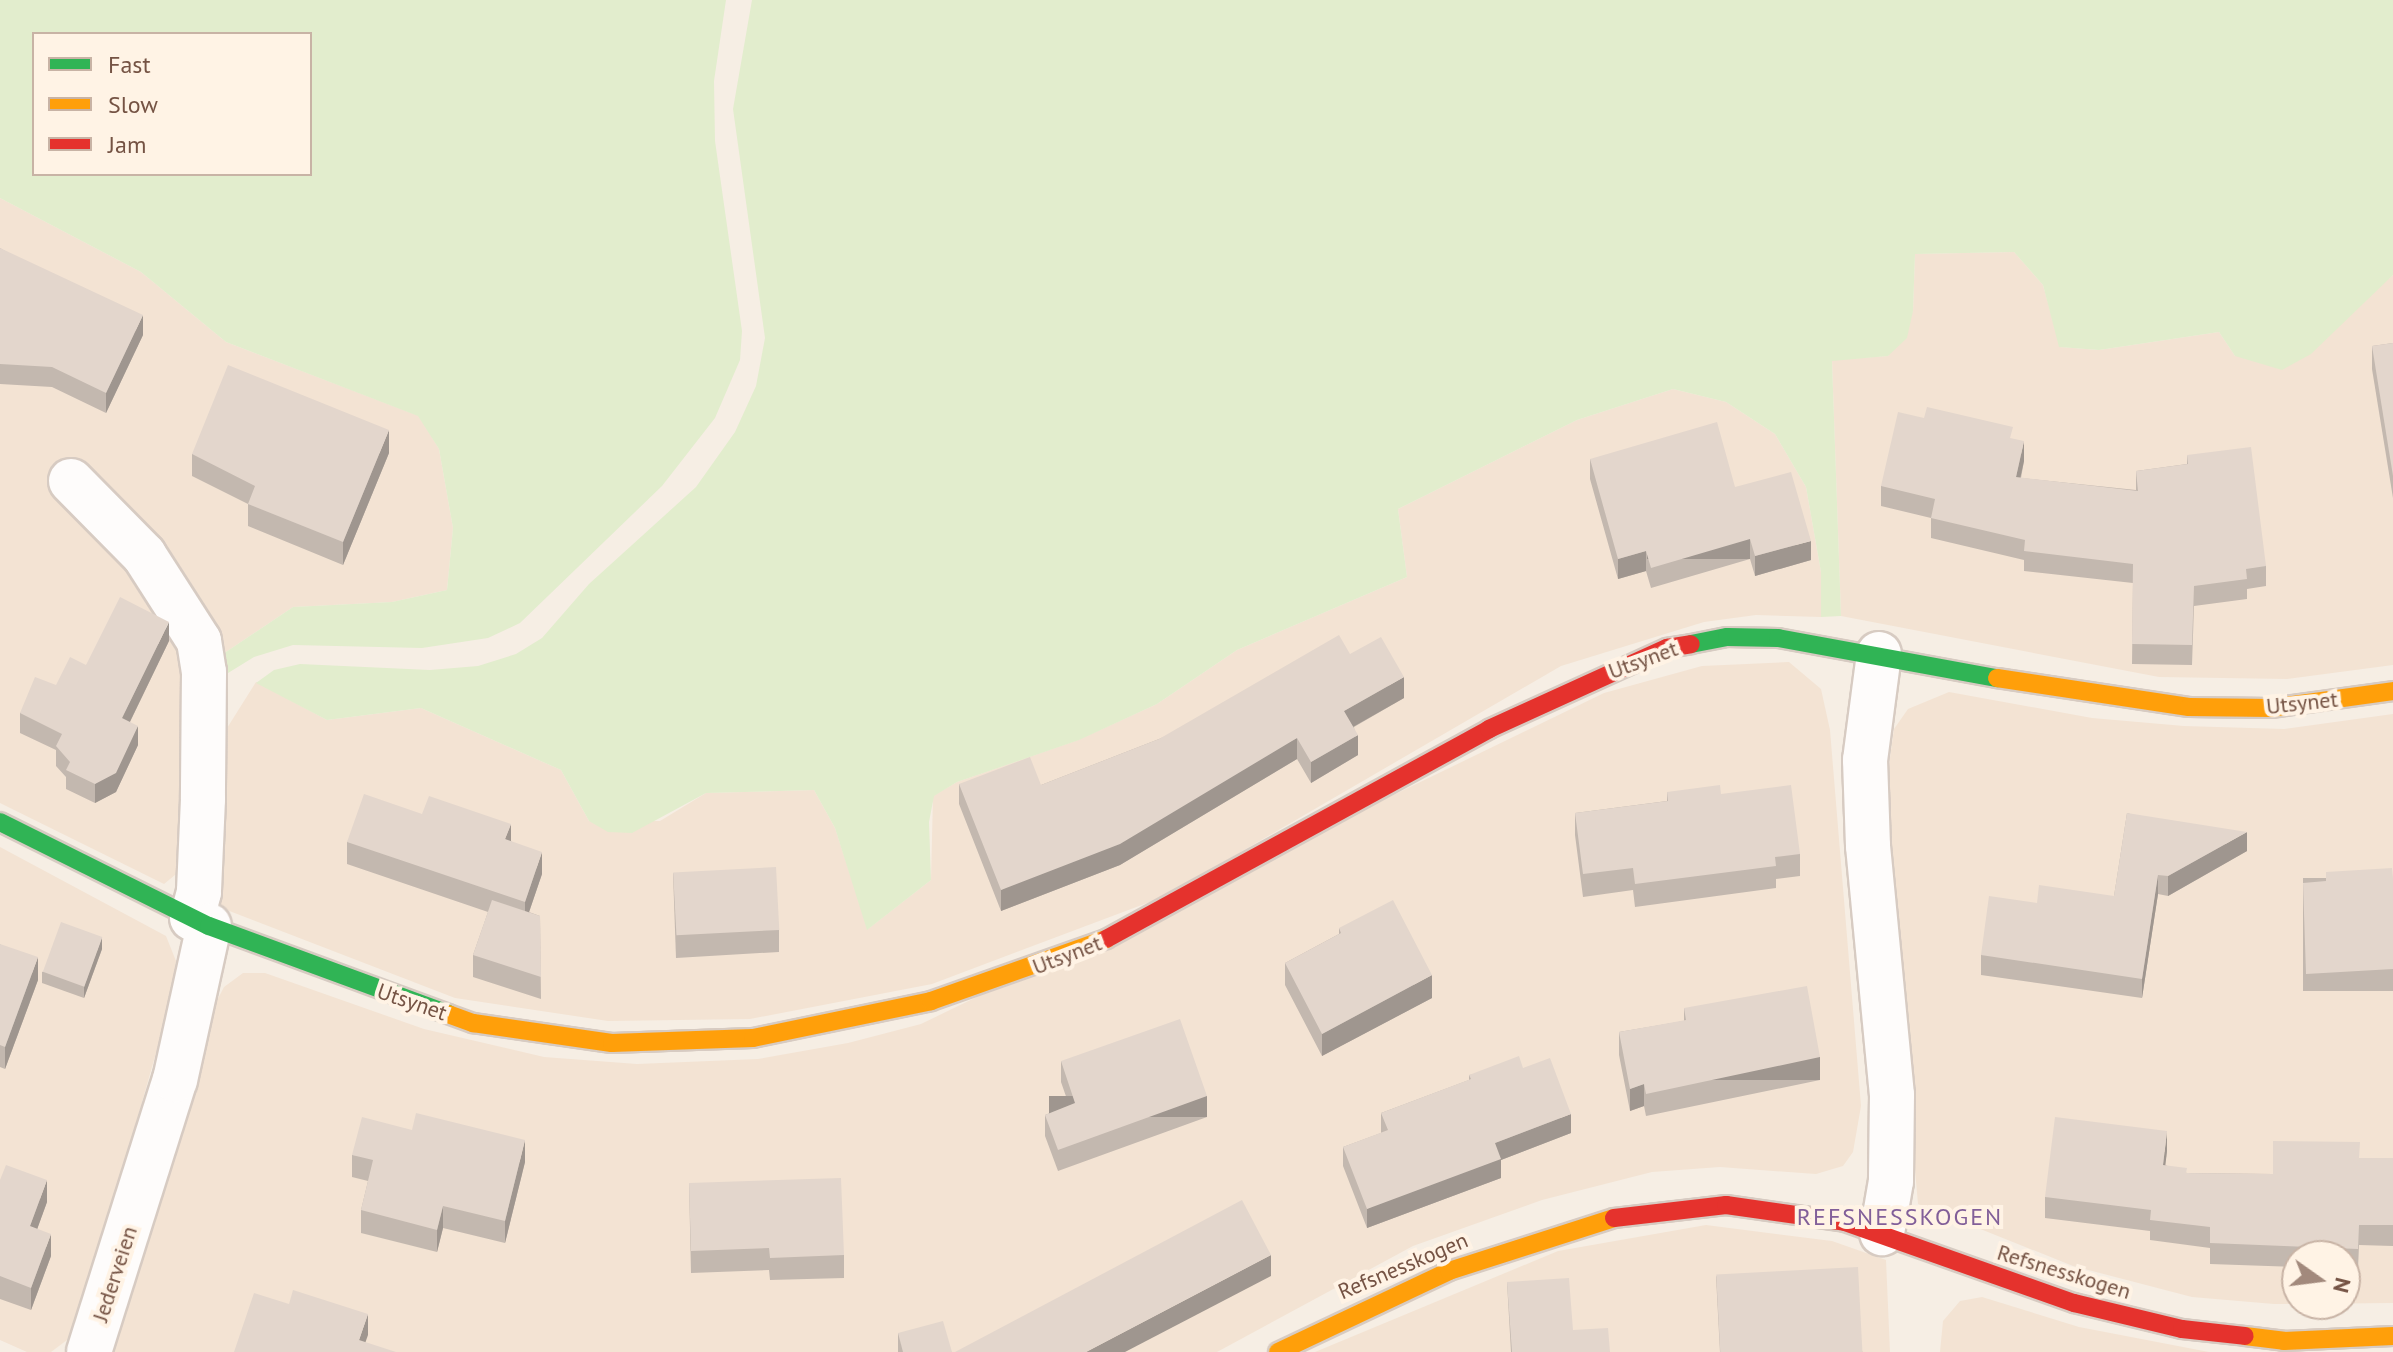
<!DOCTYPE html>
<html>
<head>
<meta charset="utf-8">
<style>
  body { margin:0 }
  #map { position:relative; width:2393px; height:1352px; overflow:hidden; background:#f6eee4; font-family:"PT Sans",sans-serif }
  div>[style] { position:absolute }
  .residential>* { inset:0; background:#f3e3d3 }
  .green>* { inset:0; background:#e2edcd }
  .roads { filter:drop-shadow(2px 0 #d7cbc2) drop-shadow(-2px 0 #d7cbc2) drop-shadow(0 2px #d7cbc2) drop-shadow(0 -2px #d7cbc2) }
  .street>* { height:44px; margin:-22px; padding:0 22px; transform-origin:22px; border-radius:22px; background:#fefcfb }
  .fast>* { height:18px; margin:-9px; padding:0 9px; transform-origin:9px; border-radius:9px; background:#30b455 }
  .slow>* { height:18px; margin:-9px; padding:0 9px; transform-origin:9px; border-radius:9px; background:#ff9f0a }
  .jam>* { height:18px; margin:-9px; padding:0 9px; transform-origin:9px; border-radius:9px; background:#e5322d }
  .wall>* { inset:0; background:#c3b8af; transform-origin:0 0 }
  .shaded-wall>* { inset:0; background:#9f968f; transform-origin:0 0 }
  .building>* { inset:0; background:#e3d6cc; transform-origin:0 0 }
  span { translate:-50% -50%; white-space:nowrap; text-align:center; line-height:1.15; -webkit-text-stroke:8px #fff3e5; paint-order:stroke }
  .street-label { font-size:22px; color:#755344 }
  .neighbourhood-label { font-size:24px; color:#825f99; letter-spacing:2px }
  .legend { position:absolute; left:32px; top:32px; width:280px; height:144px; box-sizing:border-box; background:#fff3e5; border:2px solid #c8b3a5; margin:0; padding:10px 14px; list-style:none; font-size:24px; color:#755344 }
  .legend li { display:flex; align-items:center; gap:16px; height:40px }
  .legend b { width:40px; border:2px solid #c8b3a5 }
  .north { position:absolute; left:2281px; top:1240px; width:80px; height:80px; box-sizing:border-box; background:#fff3e5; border:2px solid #c8b3a5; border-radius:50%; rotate:104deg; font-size:22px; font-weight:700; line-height:32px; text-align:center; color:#755344 }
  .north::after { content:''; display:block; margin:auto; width:28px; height:36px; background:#a2897c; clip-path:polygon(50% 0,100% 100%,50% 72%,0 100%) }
</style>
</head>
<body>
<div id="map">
  <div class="residential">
    <div style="clip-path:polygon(0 198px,141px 272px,226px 342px,419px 416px,439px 449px,453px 528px,447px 590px,392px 602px,293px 607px,220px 656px,175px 623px,184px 672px,186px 866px,164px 884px,0 803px)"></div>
    <div style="clip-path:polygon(2014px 252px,2043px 285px,2060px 347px,2099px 350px,2219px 332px,2235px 356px,2353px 309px,2393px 275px,2393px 665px,2287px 679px,2159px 677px,1841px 616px,1832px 360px,1888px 356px,1913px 311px,1915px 254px)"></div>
    <div style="clip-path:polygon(1673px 389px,1726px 402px,1775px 434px,1806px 487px,1821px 572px,1821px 617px,1756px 615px,1704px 622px,1561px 666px,1163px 897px,932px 984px,750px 1019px,608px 1021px,455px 998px,219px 907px,217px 744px,256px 682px,327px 720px,421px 708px,561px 770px,589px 821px,660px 821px,706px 793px,814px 790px,835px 828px,868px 929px,931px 880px,933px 796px,957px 782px,1078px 740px,1157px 704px,1237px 650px,1407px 577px,1398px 509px,1577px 420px)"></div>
    <div style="clip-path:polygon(1789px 662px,1821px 689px,1830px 730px,1861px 1106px,1853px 1152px,1843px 1166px,1816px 1174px,1720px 1167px,1652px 1172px,1542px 1200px,1413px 1246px,1217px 1352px,104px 1352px,209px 1016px,224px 987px,243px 973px,265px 973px,424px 1029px,544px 1057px,637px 1064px,758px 1059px,848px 1043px,921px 1024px,1604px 693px,1702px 666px)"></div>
    <div style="clip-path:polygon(evenodd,1949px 692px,2092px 718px,2184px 726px,2284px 729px,2393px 714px,2393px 1303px,2274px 1304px,2192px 1297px,2073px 1266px,1918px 1204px,1883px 807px,1894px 729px,1908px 709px,1949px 692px,2297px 1256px,2345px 1256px,2345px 1304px,2297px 1304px,2297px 1256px)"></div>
    <div style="clip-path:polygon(0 847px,166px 936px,176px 961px,173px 993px,81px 1317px,67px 1340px,51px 1352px,27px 1352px,0 1340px)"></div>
    <div style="clip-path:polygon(1706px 1225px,1832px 1241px,1886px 1260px,1890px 1352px,1315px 1352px,1558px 1251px)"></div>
    <div style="clip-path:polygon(1982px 1297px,2079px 1327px,2209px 1352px,1940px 1352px,1943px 1321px,1960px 1301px)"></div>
  </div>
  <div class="green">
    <div style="clip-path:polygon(evenodd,0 0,726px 0,714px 81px,715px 141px,742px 331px,740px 360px,715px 418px,662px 486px,520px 623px,488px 638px,422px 648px,293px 645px,254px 657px,220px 678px,220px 656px,293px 607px,392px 602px,447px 590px,453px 528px,439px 449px,418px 416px,226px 342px,141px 272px,0 198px,0 0,34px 34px,310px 34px,310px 174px,34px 174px,34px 34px)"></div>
    <div style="clip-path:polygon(752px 0,2393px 0,2393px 275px,2311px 354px,2282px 370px,2235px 356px,2219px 332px,2099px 350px,2059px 347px,2043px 285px,2014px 252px,1915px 254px,1913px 311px,1907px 338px,1888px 356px,1832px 361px,1841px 616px,1821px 617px,1821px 572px,1806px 487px,1775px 434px,1726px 402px,1673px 389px,1577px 420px,1398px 509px,1407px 577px,1237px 650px,1157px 704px,1079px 740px,957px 782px,934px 796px,929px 822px,931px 880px,867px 930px,835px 828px,814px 790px,706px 793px,632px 833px,608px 832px,589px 821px,561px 770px,421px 708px,327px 720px,256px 683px,274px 670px,300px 664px,430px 670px,478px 666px,516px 654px,542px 638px,589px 584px,696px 487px,735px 432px,756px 386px,765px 338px,733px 109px)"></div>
  </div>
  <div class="roads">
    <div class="street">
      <div style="left:71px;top:481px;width:104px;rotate:45.4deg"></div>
      <div style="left:144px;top:555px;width:102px;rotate:57.4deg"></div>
      <div style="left:199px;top:641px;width:31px;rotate:81deg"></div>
      <div style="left:204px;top:672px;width:127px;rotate:90.5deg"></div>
      <div style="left:203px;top:799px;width:93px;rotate:92.5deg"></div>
      <div style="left:199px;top:892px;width:27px;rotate:105deg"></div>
      <div style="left:1879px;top:654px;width:107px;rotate:97.5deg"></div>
      <div style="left:1865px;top:760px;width:86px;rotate:88deg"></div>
      <div style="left:1868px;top:846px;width:250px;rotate:84.5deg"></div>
      <div style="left:1892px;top:1095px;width:86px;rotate:90.7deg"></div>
      <div style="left:1891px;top:1181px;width:53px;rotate:99.8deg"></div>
      <div style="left:89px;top:1352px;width:285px;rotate:-72.5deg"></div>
      <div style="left:175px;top:1080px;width:158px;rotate:-77.6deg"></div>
    </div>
    <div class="fast">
      <div style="left:1691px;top:644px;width:37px;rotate:-11deg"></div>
      <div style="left:1727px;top:637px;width:51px;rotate:1.1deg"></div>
      <div style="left:1778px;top:638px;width:223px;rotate:10.4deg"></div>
      <div style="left:0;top:822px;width:233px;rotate:26.5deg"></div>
      <div style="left:209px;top:926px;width:255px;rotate:20.2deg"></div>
    </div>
    <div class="slow">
      <div style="left:1997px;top:678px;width:194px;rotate:8.6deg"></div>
      <div style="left:2189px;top:707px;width:82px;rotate:0.7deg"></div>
      <div style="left:2271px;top:708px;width:123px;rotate:-7.9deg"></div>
      <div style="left:448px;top:1014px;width:27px;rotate:20deg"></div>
      <div style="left:473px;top:1023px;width:140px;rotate:8.2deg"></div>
      <div style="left:612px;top:1043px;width:141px;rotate:-2deg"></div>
      <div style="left:753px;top:1038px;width:182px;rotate:-11.7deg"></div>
      <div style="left:931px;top:1001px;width:186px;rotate:-19.5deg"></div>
      <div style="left:2245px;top:1336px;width:39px;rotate:7deg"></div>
      <div style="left:2284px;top:1341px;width:109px;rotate:-2.6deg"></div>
      <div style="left:1278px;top:1352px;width:189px;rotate:-25.3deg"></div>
      <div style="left:1449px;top:1271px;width:173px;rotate:-17.8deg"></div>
    </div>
    <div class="jam">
      <div style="left:1106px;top:939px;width:437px;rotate:-28.7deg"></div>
      <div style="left:1489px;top:729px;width:196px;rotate:-24.5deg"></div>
      <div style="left:1667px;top:648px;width:24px;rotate:-9deg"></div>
      <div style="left:1614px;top:1218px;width:113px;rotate:-6.6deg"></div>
      <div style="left:1726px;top:1205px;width:120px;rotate:8.1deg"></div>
      <div style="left:1845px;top:1222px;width:243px;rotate:19.5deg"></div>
      <div style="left:2074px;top:1303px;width:111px;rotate:13.5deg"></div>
      <div style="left:2182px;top:1329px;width:63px;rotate:6.3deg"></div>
    </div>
  </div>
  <div class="wall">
    <div style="clip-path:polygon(0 248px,143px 335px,106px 413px,52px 387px,0 384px)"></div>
    <div style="clip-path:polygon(2393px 343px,2393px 498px,2372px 369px,2372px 346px)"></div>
    <div style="clip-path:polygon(2013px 439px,2024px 461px,2021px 478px,2136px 490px,2136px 471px,2187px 464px,2187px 455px,2266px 566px,2266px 586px,2247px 589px,2247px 599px,2194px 606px,2192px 665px,2132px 664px,2133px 583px,2024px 571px,2024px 560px,1931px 538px,1931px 518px,1881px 506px,1881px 486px)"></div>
    <div style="clip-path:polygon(389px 453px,343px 565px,248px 526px,248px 504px,192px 476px,192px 454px)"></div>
    <div style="clip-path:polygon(1590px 459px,1735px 487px,1811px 560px,1755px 576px,1750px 559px,1651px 588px,1646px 571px,1618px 579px,1590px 479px)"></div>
    <div style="clip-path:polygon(169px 641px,130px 722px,138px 745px,116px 792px,95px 803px,66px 789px,66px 777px,56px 766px,56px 750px,20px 733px,20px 713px,86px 665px)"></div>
    <div style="clip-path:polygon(1350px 654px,1404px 698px,1354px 727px,1358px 755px,1311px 783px,1297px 759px,1120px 865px,1001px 911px,959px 804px,959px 784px,1041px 785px,1159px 739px)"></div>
    <div style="clip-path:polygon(1667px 792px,1721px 794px,1800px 854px,1800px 876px,1776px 879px,1776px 888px,1635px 907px,1633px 890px,1583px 897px,1575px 835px,1575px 813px,1667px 801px)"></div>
    <div style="clip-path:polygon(2127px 813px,2247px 851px,2168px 896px,2158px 894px,2142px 998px,1981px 975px,1981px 955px,2037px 903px,2114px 896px)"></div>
    <div style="clip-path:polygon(422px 814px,511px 841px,542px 874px,529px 912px,540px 916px,541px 999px,473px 977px,473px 955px,488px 912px,347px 864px,347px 842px)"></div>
    <div style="clip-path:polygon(673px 873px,779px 930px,779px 952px,676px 958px)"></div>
    <div style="left:2393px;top:878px;width:113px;height:90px;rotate:90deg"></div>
    <div style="clip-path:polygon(1339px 928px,1432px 998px,1322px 1056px,1285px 985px,1285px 963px,1339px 934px)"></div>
    <div style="clip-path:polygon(0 944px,38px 980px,5px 1069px,0 1067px)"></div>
    <div style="clip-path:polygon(102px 949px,84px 998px,42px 983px,42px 972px)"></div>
    <div style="clip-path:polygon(1684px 1008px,1820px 1080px,1646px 1116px,1644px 1106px,1630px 1111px,1619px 1055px,1619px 1032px,1684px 1021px)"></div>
    <div style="clip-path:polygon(1061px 1061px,1207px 1117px,1058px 1171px,1045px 1136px,1045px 1115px,1069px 1105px,1061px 1082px)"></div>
    <div style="clip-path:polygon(1523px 1068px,1571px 1133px,1501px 1160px,1501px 1178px,1367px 1228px,1343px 1166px,1343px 1147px,1381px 1133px,1381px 1113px,1469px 1080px,1469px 1075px)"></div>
    <div style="clip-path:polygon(2167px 1151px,2165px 1165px,2187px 1173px,2273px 1174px,2360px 1158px,2393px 1158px,2393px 1246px,2359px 1245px,2358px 1269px,2345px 1269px,2345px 1256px,2297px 1256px,2297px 1267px,2210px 1264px,2210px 1248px,2150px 1240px,2150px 1231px,2045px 1218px,2045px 1197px)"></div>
    <div style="clip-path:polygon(352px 1155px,525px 1162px,505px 1243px,443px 1228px,437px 1252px,361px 1233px,361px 1210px,368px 1181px,352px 1177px)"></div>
    <div style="clip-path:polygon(0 1180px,47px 1202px,37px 1229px,51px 1256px,31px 1310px,0 1299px)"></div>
    <div style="clip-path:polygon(689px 1183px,844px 1255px,844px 1278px,770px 1280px,769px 1270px,691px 1273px)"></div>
    <div style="clip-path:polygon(1716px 1276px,1863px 1352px,1720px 1352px)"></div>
    <div style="clip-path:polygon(1507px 1282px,1573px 1330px,1610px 1352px,1511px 1352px)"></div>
    <div style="clip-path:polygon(898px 1333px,952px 1352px,898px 1352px)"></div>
  </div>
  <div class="shaded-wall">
    <div style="clip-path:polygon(143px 315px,143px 335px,106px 413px,106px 393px)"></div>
    <div style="clip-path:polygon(389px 430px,389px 453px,343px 565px,343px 542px)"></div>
    <div style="clip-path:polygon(2024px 441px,2024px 461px,2016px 497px,2016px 477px)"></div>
    <div style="left:1750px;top:539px;width:20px;height:103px;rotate:90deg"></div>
    <div style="clip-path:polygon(1811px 541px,1811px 560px,1755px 576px,1755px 556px)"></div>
    <div style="clip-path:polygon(1646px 551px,1646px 571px,1618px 579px,1618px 559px)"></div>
    <div style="clip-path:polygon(169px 622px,169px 641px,122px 738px,122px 718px)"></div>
    <div style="clip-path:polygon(1404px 677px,1404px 698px,1344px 732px,1344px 711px)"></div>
    <div style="clip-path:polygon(138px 726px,138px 745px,116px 792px,95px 803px,95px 784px)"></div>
    <div style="clip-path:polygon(1358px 735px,1358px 755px,1311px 783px,1311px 762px)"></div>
    <div style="clip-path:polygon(1297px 738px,1297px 759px,1120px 865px,1001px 911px,1001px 890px)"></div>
    <div style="clip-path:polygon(511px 824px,511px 846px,505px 839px)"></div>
    <div style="clip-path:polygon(2247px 832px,2247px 851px,2168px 896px,2168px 876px)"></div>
    <div style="clip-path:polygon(542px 852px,542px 874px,525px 924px,525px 902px)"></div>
    <div style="clip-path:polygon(2158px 875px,2158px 894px,2142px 998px,2142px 979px)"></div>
    <div style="clip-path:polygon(102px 937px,102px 949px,84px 998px,84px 987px)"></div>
    <div style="clip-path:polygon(38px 957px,38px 980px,5px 1069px,5px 1047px)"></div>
    <div style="clip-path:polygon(1432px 975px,1432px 998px,1322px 1056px,1322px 1034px)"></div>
    <div style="left:1820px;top:1057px;width:23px;height:178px;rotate:90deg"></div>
    <div style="clip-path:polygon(1644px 1084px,1644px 1106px,1630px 1111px,1630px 1089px)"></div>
    <div style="left:1207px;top:1096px;width:21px;height:158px;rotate:90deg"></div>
    <div style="clip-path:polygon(1571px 1114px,1571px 1133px,1501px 1160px,1501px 1178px,1367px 1228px,1367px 1209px,1495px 1143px)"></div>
    <div style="clip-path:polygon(2167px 1131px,2167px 1151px,2163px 1185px,2163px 1165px)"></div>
    <div style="clip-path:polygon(525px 1140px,525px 1162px,505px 1243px,505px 1221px)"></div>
    <div style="clip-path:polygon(47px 1180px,47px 1202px,30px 1249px,30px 1226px)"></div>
    <div style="clip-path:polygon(443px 1206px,443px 1228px,437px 1252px,437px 1230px)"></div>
    <div style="clip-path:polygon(51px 1234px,51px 1256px,31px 1310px,31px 1288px)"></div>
    <div style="clip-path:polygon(1271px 1255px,1271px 1276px,1125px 1352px,1086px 1352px)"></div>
    <div style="clip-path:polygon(368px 1314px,368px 1335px,362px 1352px,359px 1340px)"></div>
  </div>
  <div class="building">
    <div style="clip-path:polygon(0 248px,143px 315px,106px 393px,52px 367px,0 364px)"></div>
    <div style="clip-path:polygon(2393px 343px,2393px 476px,2372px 346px)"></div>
    <div style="clip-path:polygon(228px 365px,389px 430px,343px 542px,248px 504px,255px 486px,192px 454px)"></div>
    <div style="clip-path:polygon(1927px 407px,2013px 427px,2010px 438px,2024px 441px,2016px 477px,2138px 491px,2136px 471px,2188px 464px,2187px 455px,2251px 447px,2266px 566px,2246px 569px,2247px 579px,2194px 586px,2192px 645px,2132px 644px,2133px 564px,2024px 551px,2025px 540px,1931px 518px,1935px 499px,1881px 486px,1898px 412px,1924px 418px)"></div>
    <div style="clip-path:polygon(1717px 422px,1735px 487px,1791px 472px,1811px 541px,1755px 556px,1750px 539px,1651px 568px,1646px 551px,1618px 559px,1590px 459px)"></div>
    <div style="clip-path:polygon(120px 597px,169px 622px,122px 718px,138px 726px,116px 773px,95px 784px,66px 770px,70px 762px,56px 746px,62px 734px,20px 713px,35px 677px,56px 685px,70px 657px,86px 665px)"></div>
    <div style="clip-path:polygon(1339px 635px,1350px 654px,1381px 637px,1404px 677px,1344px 711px,1358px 735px,1311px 762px,1297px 738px,1120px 844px,1001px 890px,959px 784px,1030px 757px,1041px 785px,1159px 739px)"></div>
    <div style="clip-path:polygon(1720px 785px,1721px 794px,1791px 785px,1800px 854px,1775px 857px,1776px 866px,1635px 884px,1633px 868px,1583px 874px,1575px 813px,1668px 801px,1667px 792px)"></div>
    <div style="clip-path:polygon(364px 794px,422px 814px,429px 796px,511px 824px,505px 839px,542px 852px,525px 902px,347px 842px)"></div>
    <div style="clip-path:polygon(2127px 813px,2247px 832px,2168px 876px,2158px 875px,2142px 979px,1981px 955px,1989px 896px,2037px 903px,2039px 885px,2114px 896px)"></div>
    <div style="left:776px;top:867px;width:63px;height:103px;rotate:87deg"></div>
    <div style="clip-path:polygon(2392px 868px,2393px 878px,2393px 969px,2306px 974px,2303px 883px,2326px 881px,2326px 872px)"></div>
    <div style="clip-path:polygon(492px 900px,540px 916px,541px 977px,473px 955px)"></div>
    <div style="clip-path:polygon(1393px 900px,1432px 975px,1322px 1034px,1285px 963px,1341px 933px,1339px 928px)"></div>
    <div style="left:61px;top:922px;width:44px;height:53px;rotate:20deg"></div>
    <div style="clip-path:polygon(0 944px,38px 957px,5px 1047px,0 1045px)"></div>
    <div style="clip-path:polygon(1807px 986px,1820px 1057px,1646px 1094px,1644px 1084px,1630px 1089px,1619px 1032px,1686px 1020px,1684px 1008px)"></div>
    <div style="clip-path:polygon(1180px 1019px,1207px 1096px,1058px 1150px,1045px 1115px,1075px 1103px,1061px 1061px)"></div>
    <div style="clip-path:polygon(1519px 1056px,1523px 1068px,1550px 1058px,1571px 1114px,1495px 1143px,1501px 1159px,1367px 1209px,1343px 1147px,1388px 1130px,1381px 1113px,1471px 1079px,1469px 1075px)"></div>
    <div style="clip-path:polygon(416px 1113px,525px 1140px,505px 1221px,443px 1206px,437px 1230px,361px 1210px,373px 1160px,352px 1155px,362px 1117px,412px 1130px)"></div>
    <div style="clip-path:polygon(2055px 1117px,2167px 1131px,2163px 1165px,2187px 1168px,2186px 1173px,2273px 1174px,2273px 1141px,2360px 1142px,2359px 1158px,2393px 1158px,2393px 1225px,2359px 1225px,2358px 1249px,2210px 1243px,2210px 1227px,2150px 1220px,2151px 1210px,2045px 1197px)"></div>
    <div style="clip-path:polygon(6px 1165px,47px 1180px,30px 1226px,51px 1234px,31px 1288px,0 1276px,0 1180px)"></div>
    <div style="clip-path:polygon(841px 1178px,844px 1255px,770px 1258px,769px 1248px,691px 1251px,689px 1183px)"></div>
    <div style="clip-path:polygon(1242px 1200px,1271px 1255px,1086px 1352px,955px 1352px)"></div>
    <div style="left:1858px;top:1267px;width:85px;height:142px;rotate:87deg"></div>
    <div style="clip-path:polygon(1569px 1278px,1573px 1330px,1608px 1328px,1610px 1352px,1512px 1352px,1507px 1282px)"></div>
    <div style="clip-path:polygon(293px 1290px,368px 1314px,359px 1340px,396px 1352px,234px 1352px,254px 1293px,289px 1304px)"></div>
    <div style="clip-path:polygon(943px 1321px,952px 1352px,903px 1352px,898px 1333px)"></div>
  </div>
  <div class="street-label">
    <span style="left:1643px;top:660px;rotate:-20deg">Utsynet</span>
    <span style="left:2302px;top:703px;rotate:-6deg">Utsynet</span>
    <span style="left:1067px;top:955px;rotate:-21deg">Utsynet</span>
    <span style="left:412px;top:1002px;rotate:19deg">Utsynet</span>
    <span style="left:1403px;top:1266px;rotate:-23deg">Refsnesskogen</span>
    <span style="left:2064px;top:1272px;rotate:17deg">Refsnesskogen</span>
    <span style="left:115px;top:1274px;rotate:-72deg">Jederveien</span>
  </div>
  <div class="neighbourhood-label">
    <span style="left:1900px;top:1217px">REFSNESSKOGEN</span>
  </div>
  <ul class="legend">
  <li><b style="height:10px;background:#30b455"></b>Fast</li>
  <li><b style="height:10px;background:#ff9f0a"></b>Slow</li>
  <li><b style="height:10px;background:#e5322d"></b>Jam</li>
  </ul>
  <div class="north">N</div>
</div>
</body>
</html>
